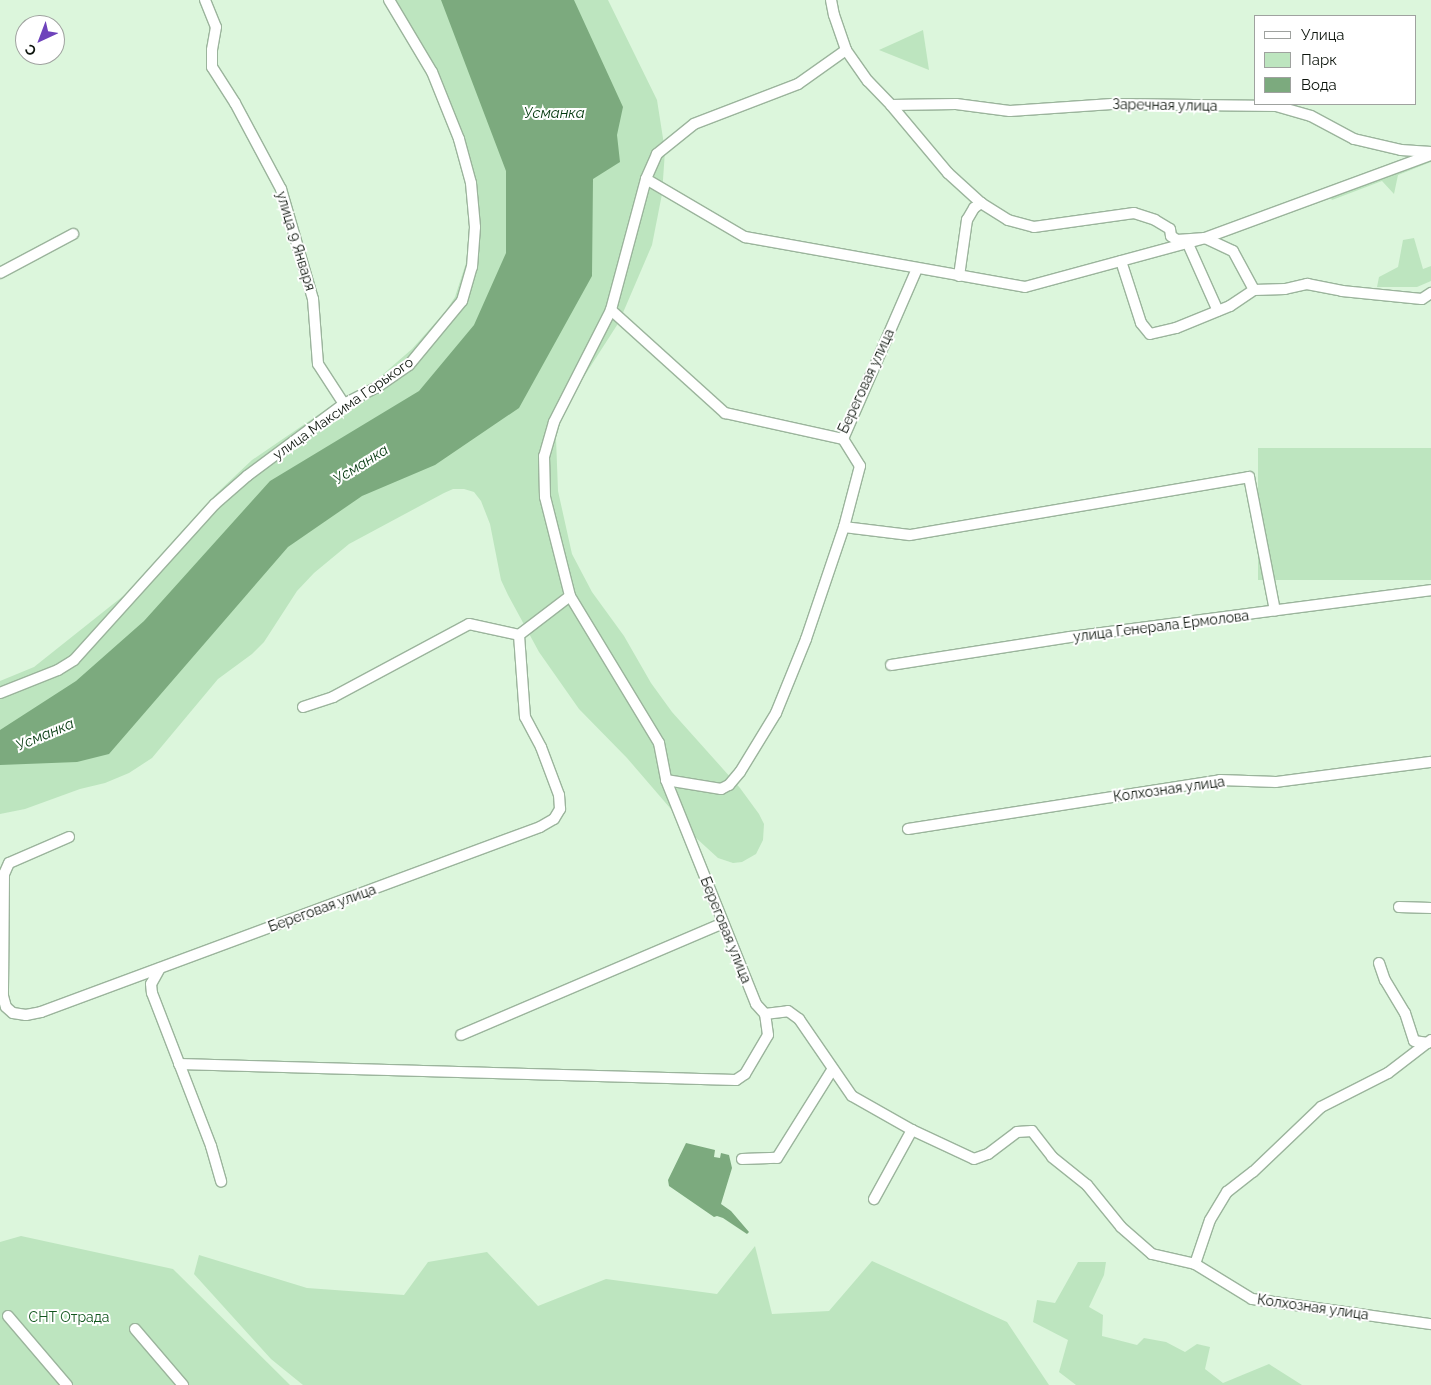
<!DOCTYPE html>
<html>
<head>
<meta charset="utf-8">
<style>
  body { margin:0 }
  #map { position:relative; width:1431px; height:1385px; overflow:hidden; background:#dcf6dc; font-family:Raleway,sans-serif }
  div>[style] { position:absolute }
  .green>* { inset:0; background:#bde5bf; transform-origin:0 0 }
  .water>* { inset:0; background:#7caa7e }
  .roads { filter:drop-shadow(1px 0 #9bb49c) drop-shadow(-1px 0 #9bb49c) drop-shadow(0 1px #9bb49c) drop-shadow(0 -1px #9bb49c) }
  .minor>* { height:10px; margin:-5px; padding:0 5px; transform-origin:5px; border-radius:5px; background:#fff }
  span { translate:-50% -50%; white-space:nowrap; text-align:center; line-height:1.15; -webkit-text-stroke:4px #fff; paint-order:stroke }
  .street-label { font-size:14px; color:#0e160e }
  .park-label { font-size:14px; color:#10551c }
  .water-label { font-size:15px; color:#04390e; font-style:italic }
  .legend { position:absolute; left:1254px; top:15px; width:162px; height:90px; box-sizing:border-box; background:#fff; border:1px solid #9fa29f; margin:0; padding:6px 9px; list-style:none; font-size:15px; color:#0e160e }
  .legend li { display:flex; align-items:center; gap:10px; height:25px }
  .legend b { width:25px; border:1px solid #9fa29f }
  .north { position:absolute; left:15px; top:15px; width:50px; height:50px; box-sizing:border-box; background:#fff; border:1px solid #9fa29f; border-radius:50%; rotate:223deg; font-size:14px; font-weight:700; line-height:20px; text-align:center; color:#0e160e }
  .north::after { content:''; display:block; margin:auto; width:18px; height:22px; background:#6e43bb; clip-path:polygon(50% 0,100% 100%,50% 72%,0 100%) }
</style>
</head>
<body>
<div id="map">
  <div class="green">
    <div style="clip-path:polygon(391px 0,608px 0,657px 100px,665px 151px,662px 194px,652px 245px,619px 322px,583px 378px,562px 417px,556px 438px,558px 491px,572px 554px,592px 592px,624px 636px,651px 683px,672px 712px,740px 788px,759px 814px,764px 824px,763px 840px,756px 854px,742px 862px,733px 863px,718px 858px,695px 837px,627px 758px,579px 709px,539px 652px,508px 595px,501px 580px,490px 524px,481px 501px,474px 492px,464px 489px,453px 489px,444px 493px,349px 544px,314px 573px,297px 591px,264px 642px,252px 654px,218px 679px,152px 758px,129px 773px,105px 783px,80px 789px,25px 809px,0 814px,0 681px,34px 667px,127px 593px,216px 494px,252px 460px,331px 406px,373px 383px,412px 349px,445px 312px,455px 297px,475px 235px,459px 129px,440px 80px,428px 54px,413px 29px)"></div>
    <div style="clip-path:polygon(923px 30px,929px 70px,879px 50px)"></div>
    <div style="clip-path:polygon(1431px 158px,1431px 162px,1398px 175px,1394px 194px,1382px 181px,1332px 200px,1329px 196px)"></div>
    <div style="clip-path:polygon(1414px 238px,1423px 269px,1431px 266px,1431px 281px,1417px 287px,1377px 287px,1379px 277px,1398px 267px,1403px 240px)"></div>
    <div style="left:1431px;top:448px;width:132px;height:173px;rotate:90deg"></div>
    <div style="clip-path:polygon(21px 1236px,173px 1269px,290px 1385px,0 1385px,0 1242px)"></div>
    <div style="clip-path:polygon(755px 1246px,772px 1314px,829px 1311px,872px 1261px,1007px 1322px,1049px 1385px,303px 1385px,271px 1359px,194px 1274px,199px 1255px,307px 1288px,404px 1295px,428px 1262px,487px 1252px,538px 1306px,606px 1279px,717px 1294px)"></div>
    <div style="clip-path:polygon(1078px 1262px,1106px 1262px,1104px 1275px,1089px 1307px,1103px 1315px,1102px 1336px,1137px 1345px,1144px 1338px,1166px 1342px,1185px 1352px,1197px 1344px,1210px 1347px,1205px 1369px,1223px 1383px,1269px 1364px,1302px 1385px,1076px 1385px,1059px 1372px,1068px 1340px,1033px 1322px,1037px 1300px,1055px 1303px)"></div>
  </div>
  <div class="water">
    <div style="clip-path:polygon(441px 0,574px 0,623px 107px,617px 135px,620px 162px,593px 179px,592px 276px,519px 408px,435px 465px,362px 496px,288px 547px,109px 754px,77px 762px,0 765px,0 730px,76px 681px,144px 621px,270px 481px,419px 391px,474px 325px,506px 253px,506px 171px)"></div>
    <div style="clip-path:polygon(686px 1143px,715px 1150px,714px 1157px,720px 1158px,721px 1153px,729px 1155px,732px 1168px,721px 1204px,731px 1211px,749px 1232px,747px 1234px,723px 1218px,717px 1216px,714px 1217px,669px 1186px,668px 1180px)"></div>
  </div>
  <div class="roads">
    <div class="minor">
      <div style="left:205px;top:0;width:29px;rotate:68deg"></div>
      <div style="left:216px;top:27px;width:23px;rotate:100deg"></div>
      <div style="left:212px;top:50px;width:17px;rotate:90deg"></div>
      <div style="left:212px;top:67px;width:43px;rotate:57.4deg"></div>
      <div style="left:235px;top:103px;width:98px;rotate:61.9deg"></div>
      <div style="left:281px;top:189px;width:115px;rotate:73.8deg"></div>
      <div style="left:313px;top:299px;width:65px;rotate:85.6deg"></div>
      <div style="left:318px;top:364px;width:48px;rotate:57deg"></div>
      <div style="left:831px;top:0;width:15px;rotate:79deg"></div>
      <div style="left:834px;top:15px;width:37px;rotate:71deg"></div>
      <div style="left:846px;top:50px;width:38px;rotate:55deg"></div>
      <div style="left:868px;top:81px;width:33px;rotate:46deg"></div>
      <div style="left:891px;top:105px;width:65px;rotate:-0.9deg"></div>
      <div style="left:956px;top:104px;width:54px;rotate:7.4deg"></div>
      <div style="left:1010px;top:111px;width:102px;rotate:-3.9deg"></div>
      <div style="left:1112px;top:104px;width:164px;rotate:0.7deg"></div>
      <div style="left:1276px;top:106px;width:36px;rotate:16deg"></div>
      <div style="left:1311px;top:116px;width:49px;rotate:28.1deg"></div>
      <div style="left:1354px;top:139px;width:48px;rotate:13.2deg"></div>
      <div style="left:1401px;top:150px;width:30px;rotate:4deg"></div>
      <div style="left:846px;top:50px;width:59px;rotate:144.7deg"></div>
      <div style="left:798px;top:84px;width:111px;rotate:159deg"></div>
      <div style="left:694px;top:124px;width:48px;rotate:141deg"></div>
      <div style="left:657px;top:154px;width:27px;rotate:114deg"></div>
      <div style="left:646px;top:179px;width:136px;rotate:105deg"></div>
      <div style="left:611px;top:310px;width:126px;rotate:117deg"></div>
      <div style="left:554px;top:422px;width:35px;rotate:106deg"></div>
      <div style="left:544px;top:456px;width:41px;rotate:88.6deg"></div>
      <div style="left:545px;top:497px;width:102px;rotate:75.8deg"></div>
      <div style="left:570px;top:596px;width:172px;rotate:58.8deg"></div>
      <div style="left:659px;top:743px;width:38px;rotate:79deg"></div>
      <div style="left:666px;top:780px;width:241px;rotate:68.1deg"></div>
      <div style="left:756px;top:1004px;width:13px;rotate:48deg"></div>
      <div style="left:765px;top:1014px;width:23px;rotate:-7deg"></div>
      <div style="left:788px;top:1011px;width:14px;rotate:36deg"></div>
      <div style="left:799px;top:1019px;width:93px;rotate:55.5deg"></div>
      <div style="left:852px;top:1096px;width:69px;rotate:29.5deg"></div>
      <div style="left:912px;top:1130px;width:79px;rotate:118.8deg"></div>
      <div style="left:891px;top:105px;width:89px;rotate:50deg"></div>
      <div style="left:948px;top:173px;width:45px;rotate:42.3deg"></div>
      <div style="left:981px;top:203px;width:32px;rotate:32deg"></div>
      <div style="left:1008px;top:220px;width:27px;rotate:15deg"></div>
      <div style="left:1034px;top:227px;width:101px;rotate:-8deg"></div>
      <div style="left:1134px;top:213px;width:22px;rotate:18deg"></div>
      <div style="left:1155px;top:220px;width:17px;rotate:31deg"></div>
      <div style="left:1170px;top:229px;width:7px;rotate:82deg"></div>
      <div style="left:1171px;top:236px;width:7px;rotate:34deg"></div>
      <div style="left:1177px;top:240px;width:28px;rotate:-4deg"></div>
      <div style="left:1205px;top:238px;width:31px;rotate:25deg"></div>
      <div style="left:1233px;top:251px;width:44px;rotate:61.7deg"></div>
      <div style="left:1254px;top:290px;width:31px;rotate:-2deg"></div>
      <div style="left:1285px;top:289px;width:23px;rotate:-13deg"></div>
      <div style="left:1307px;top:284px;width:36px;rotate:11deg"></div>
      <div style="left:1342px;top:291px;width:80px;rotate:5.7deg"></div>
      <div style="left:1422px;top:299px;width:11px;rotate:-34deg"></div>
      <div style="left:646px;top:179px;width:115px;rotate:30.4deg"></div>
      <div style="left:745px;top:237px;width:284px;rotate:10.1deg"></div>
      <div style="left:1025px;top:287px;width:187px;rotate:-15.2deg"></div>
      <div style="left:1205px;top:238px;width:241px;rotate:-20.2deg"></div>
      <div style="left:1188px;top:244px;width:73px;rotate:65.9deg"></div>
      <div style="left:1121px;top:261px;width:65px;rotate:72.1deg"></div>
      <div style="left:1141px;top:323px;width:14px;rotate:51deg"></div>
      <div style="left:1150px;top:334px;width:27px;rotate:-13deg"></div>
      <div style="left:1176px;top:328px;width:58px;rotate:-22.2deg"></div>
      <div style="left:1230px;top:306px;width:29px;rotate:-34deg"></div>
      <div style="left:0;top:273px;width:83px;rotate:-28.1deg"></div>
      <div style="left:959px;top:276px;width:57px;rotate:-81.9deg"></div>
      <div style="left:967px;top:220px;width:14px;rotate:-60deg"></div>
      <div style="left:974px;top:208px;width:9px;rotate:-36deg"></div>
      <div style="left:611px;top:310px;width:154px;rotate:42.1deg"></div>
      <div style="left:725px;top:413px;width:121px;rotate:12.4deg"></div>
      <div style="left:843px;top:439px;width:185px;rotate:-66.5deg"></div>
      <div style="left:844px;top:527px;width:66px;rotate:6.9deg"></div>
      <div style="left:910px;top:535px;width:344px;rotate:-9.7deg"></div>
      <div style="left:1249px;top:477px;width:136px;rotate:79deg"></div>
      <div style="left:891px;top:665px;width:181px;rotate:-8.9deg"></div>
      <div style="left:1070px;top:637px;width:364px;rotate:-7.4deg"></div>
      <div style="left:0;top:693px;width:62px;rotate:-21.6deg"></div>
      <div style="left:58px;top:670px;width:19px;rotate:-32deg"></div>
      <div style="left:74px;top:660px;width:210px;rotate:-47.9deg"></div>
      <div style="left:215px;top:504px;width:43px;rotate:-41.2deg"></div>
      <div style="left:247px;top:476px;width:121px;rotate:-36.6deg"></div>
      <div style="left:344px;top:404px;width:36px;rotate:-27deg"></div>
      <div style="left:376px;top:388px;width:40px;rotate:-34.9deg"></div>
      <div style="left:409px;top:365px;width:83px;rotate:-50.4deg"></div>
      <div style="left:462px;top:301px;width:35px;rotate:-74deg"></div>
      <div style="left:472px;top:267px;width:40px;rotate:-85.7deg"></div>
      <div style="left:475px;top:227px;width:44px;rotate:-95.2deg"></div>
      <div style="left:471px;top:183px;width:46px;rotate:-105.3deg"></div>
      <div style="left:459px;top:139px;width:72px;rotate:-111.9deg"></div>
      <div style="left:432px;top:72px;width:84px;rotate:-120.8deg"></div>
      <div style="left:303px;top:707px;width:32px;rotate:-18deg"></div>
      <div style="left:333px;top:697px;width:154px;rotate:-28.2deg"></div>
      <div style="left:469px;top:624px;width:51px;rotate:12.4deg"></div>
      <div style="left:519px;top:635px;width:64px;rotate:-37.4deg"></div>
      <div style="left:666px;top:780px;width:56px;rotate:9.3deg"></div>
      <div style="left:721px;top:789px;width:9px;rotate:-27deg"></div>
      <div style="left:729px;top:785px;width:17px;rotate:-50deg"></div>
      <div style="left:740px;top:772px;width:69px;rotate:-58.6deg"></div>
      <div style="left:776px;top:713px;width:80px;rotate:-67.9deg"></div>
      <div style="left:806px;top:639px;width:118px;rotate:-71.3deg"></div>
      <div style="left:844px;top:527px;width:63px;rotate:-75.3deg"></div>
      <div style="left:860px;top:466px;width:32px;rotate:-122deg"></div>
      <div style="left:908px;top:829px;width:316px;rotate:-8.9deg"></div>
      <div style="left:1220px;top:780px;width:56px;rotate:2deg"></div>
      <div style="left:1276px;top:782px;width:156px;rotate:-7.4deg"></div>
      <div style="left:69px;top:837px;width:65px;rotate:156.6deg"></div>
      <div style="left:9px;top:863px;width:12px;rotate:114deg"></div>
      <div style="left:4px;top:874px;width:122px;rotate:90.5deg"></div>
      <div style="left:3px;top:996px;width:11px;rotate:75deg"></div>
      <div style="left:6px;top:1007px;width:9px;rotate:41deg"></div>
      <div style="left:13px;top:1013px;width:13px;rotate:9deg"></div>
      <div style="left:26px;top:1015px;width:15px;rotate:-11deg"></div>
      <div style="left:41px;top:1012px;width:532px;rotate:-20.34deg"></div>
      <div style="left:540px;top:827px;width:16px;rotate:-30deg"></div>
      <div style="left:554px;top:819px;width:12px;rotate:-59deg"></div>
      <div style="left:560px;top:809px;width:14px;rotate:-94deg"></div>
      <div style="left:559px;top:795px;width:51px;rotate:-110.6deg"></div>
      <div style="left:541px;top:747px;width:34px;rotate:-118deg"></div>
      <div style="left:525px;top:717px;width:82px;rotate:-94.2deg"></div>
      <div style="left:1399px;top:907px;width:32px;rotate:2deg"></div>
      <div style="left:1379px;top:963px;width:18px;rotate:71deg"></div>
      <div style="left:1385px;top:980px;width:39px;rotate:59deg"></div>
      <div style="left:1405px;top:1013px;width:29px;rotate:72deg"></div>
      <div style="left:1414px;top:1041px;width:14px;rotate:8deg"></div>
      <div style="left:160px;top:968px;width:18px;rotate:119deg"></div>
      <div style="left:151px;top:984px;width:9px;rotate:84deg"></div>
      <div style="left:152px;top:993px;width:164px;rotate:68.9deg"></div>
      <div style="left:211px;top:1146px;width:37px;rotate:74deg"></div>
      <div style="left:461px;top:1035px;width:285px;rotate:-23.1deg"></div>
      <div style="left:179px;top:1064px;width:557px;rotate:1.65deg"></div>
      <div style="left:736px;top:1080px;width:11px;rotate:-34deg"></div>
      <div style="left:745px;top:1074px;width:45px;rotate:-59.5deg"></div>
      <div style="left:768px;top:1035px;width:21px;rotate:-98deg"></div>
      <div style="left:912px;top:1130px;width:68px;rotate:25.1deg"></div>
      <div style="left:974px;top:1159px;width:15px;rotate:-20deg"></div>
      <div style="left:988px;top:1154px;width:36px;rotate:-37deg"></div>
      <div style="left:1017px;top:1132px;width:15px;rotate:-4deg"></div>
      <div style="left:1032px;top:1131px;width:33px;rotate:52deg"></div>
      <div style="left:1052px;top:1157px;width:45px;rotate:38.7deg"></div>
      <div style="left:1087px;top:1185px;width:54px;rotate:51deg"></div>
      <div style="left:1121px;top:1227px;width:41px;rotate:41.1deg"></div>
      <div style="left:1152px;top:1254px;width:44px;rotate:13.1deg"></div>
      <div style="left:1195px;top:1264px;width:67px;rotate:31.6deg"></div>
      <div style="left:1252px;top:1299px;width:181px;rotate:8deg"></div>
      <div style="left:742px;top:1159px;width:35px;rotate:-2deg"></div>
      <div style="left:777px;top:1158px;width:104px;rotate:-58deg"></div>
      <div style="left:1195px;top:1264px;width:46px;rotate:-71.2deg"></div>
      <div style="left:1210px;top:1220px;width:33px;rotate:-59deg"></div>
      <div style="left:1227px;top:1192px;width:33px;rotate:-38deg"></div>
      <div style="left:1253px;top:1172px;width:94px;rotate:-43.7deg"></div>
      <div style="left:1321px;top:1107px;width:75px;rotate:-26.9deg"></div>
      <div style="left:1388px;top:1073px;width:54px;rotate:-37.5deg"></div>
      <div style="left:8px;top:1316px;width:91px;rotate:49.5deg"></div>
      <div style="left:135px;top:1329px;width:74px;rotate:49.4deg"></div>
    </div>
  </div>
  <div class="street-label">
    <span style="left:1165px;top:105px;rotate:1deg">Заречная улица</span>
    <span style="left:296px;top:241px;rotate:73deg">улица 9 Января</span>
    <span style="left:866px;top:381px;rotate:-65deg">Береговая улица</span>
    <span style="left:343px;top:408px;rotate:-35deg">улица Максима Горького</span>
    <span style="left:1161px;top:626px;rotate:-7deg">улица Генерала Ермолова</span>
    <span style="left:1169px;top:789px;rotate:-8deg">Колхозная улица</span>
    <span style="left:322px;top:908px;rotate:-20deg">Береговая улица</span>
    <span style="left:726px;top:930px;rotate:68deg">Береговая улица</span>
    <span style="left:1313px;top:1307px;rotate:8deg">Колхозная улица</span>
  </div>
  <div class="park-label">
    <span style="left:69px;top:1317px">СНТ Отрада</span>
  </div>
  <div class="water-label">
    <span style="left:554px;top:114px">Усманка</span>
    <span style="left:361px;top:465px;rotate:-32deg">Усманка</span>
    <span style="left:45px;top:735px;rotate:-23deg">Усманка</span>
  </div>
  <ul class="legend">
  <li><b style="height:6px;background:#fff"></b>Улица</li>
  <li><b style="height:14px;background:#bde5bf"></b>Парк</li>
  <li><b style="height:14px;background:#7caa7e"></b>Вода</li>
  </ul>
  <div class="north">С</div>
</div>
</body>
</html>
